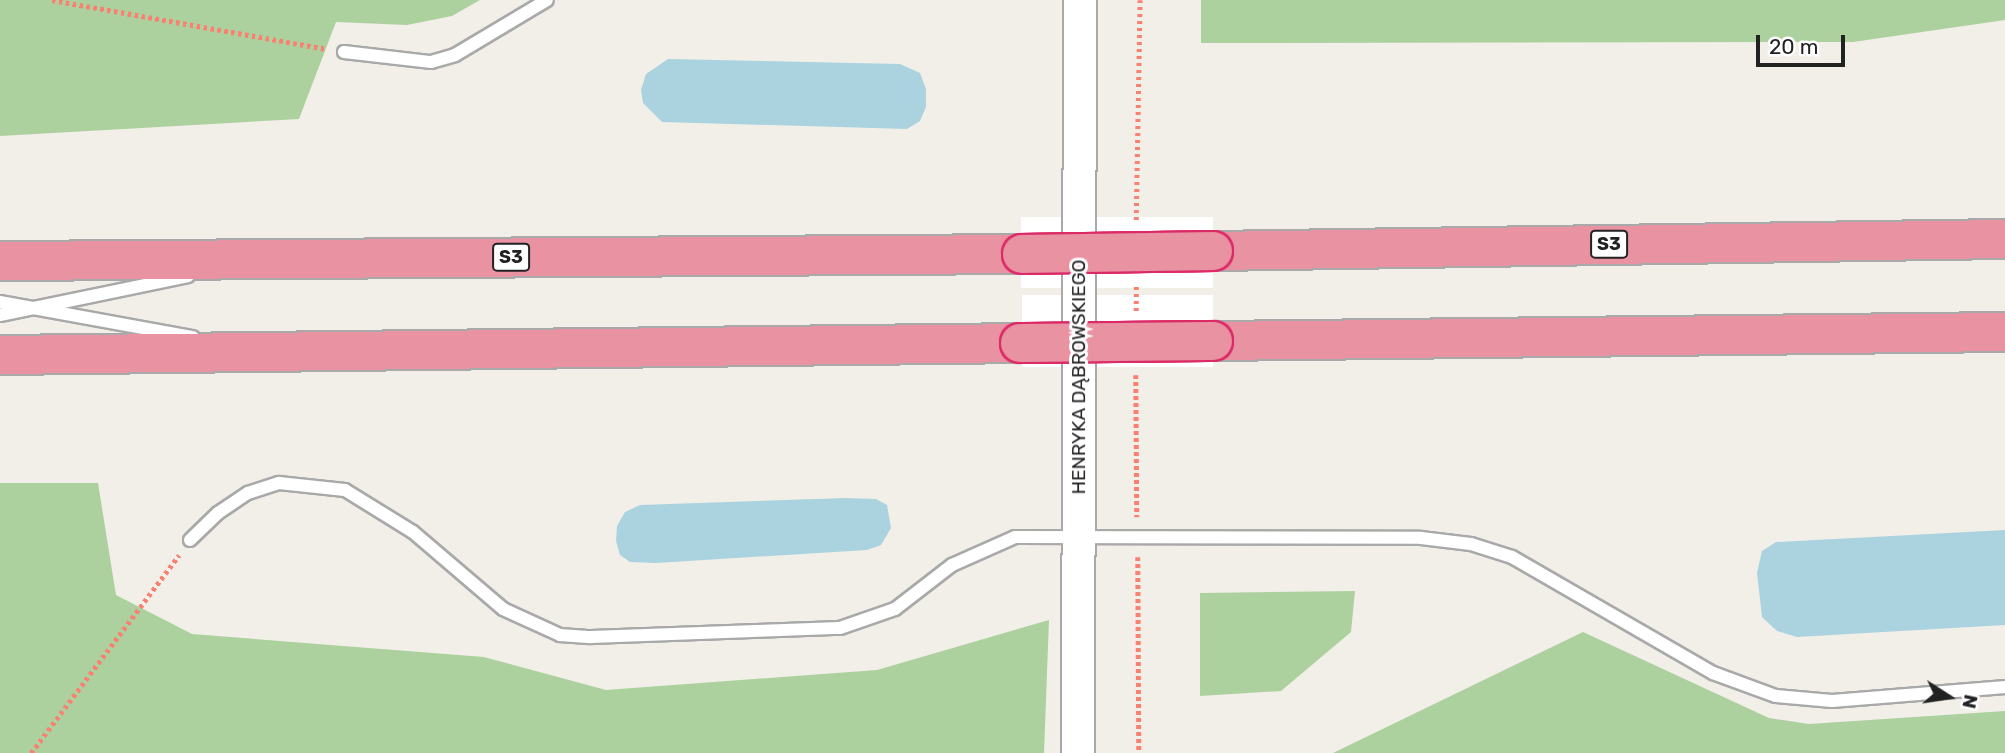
<!DOCTYPE html>
<html>
<head>
<meta charset="utf-8">
<style>
  body { margin:0 }
  #map { position:relative; width:2005px; height:753px; overflow:hidden; background:#f2efe9; font-family:Rubik,sans-serif }
  div>[style] { position:absolute }
  .forest>* { inset:0; background:#add19e }
  .water>* { inset:0; background:#aad3df }
  .pier>* { inset:0; background:#fff; transform-origin:0 0 }
  .path>* { height:4.5px; margin-top:-2.25px; transform-origin:0; background:repeating-linear-gradient(90deg,#fa8072 0 3.5px,transparent 0 7px) }
  .roads { filter:drop-shadow(2px 0 #a9a9a9) drop-shadow(-2px 0 #a9a9a9) drop-shadow(0 2px #a9a9a9) drop-shadow(0 -2px #a9a9a9) }
  .service>* { height:12px; margin:-6px; padding:0 6px; transform-origin:6px; border-radius:6px; background:#fff }
  .tertiary>* { height:32px; margin:-16px; padding:0 16px; transform-origin:16px; border-radius:16px; background:#fff }
  .motorway>* { height:38px; margin:-19px; padding:0 19px; transform-origin:19px; border-radius:19px; background:#e892a2 }
  .bridges { filter:drop-shadow(2px 0 #dc2a67) drop-shadow(-2px 0 #dc2a67) drop-shadow(0 2px #dc2a67) drop-shadow(0 -2px #dc2a67) }
  .motorway-bridge>* { height:38px; margin:-19px; padding:0 19px; transform-origin:19px; border-radius:19px; background:#e892a2 }
  span { translate:-50% -50%; white-space:nowrap; text-align:center; line-height:1.15; -webkit-text-stroke:6px #fff; paint-order:stroke }
  .shield-label span { padding:2px 5px; background:#fff; border:2px solid; border-radius:5px; -webkit-text-stroke-width:0 }
  .shield-label { font-size:18px; color:#222; font-weight:700 }
  .street-label { font-size:19px; color:#222 }
  .north { position:absolute; left:1914px; top:662px; width:70px; height:70px; -webkit-text-stroke:5px #fff; paint-order:stroke; rotate:102deg; font-size:19px; font-weight:700; line-height:28px; text-align:center; color:#222 }
  .north::after { content:''; display:block; margin:auto; width:24px; height:32px; background:#222; clip-path:polygon(50% 0,100% 100%,50% 72%,0 100%) }
  .scale { position:absolute; left:1756px; top:35px; width:89px; height:32px; box-sizing:border-box; border:4px solid #222; border-top:0; padding-left:9px; font-size:21px; line-height:24px; white-space:nowrap; color:#222; -webkit-text-stroke:5px #fff; paint-order:stroke }
</style>
</head>
<body>
<div id="map">
  <div class="forest">
    <div style="clip-path:polygon(0 0,480px 0,452px 16px,407px 25px,336px 22px,299px 119px,0 136px)"></div>
    <div style="clip-path:polygon(1201px 0,2005px 0,2005px 20px,1853px 42px,1201px 43px)"></div>
    <div style="clip-path:polygon(0 483px,98px 483px,116px 595px,192px 634px,484px 657px,606px 690px,877px 670px,1049px 620px,1044px 753px,0 753px)"></div>
    <div style="clip-path:polygon(1355px 591px,1351px 632px,1281px 691px,1200px 696px,1200px 593px)"></div>
    <div style="clip-path:polygon(1583px 632px,1769px 718px,1809px 724px,2005px 711px,2005px 753px,1333px 753px)"></div>
  </div>
  <div class="water">
    <div style="clip-path:polygon(668px 59px,900px 64px,920px 73px,926px 89px,926px 107px,920px 121px,907px 129px,662px 122px,643px 103px,641px 90px,646px 74px)"></div>
    <div style="clip-path:polygon(846px 498px,876px 499px,887px 505px,891px 528px,881px 545px,867px 550px,656px 563px,630px 562px,620px 555px,616px 541px,617px 526px,625px 512px,640px 505px)"></div>
    <div style="clip-path:polygon(2005px 530px,2005px 625px,1797px 637px,1777px 631px,1762px 617px,1757px 573px,1762px 551px,1776px 542px)"></div>
  </div>
  <div class="pier">
    <div style="left:1021px;top:217px;width:192px;height:71px"></div>
    <div style="left:1213px;top:295px;width:72px;height:191px;rotate:90deg"></div>
  </div>
  <div class="path">
    <div style="left:52px;top:0;width:278px;rotate:10.1deg"></div>
    <div style="left:1136px;top:220px;width:220px;rotate:-89deg"></div>
    <div style="left:1136px;top:311px;width:27px;rotate:-90deg"></div>
    <div style="left:1136px;top:375px;width:142px;rotate:89.6deg"></div>
    <div style="left:1138px;top:557px;width:196px;rotate:89.7deg"></div>
    <div style="left:31px;top:753px;width:247px;rotate:-53.2deg"></div>
  </div>
  <div class="roads">
    <div class="service">
      <div style="left:344px;top:52px;width:88px;rotate:6.6deg"></div>
      <div style="left:431px;top:62px;width:25px;rotate:-16deg"></div>
      <div style="left:455px;top:55px;width:107px;rotate:-30.9deg"></div>
      <div style="left:0;top:302px;width:196px;rotate:10.3deg"></div>
      <div style="left:0;top:315px;width:192px;rotate:-11.7deg"></div>
      <div style="left:190px;top:540px;width:39px;rotate:-44deg"></div>
      <div style="left:218px;top:513px;width:36px;rotate:-34deg"></div>
      <div style="left:248px;top:493px;width:33px;rotate:-18deg"></div>
      <div style="left:279px;top:483px;width:66px;rotate:6.1deg"></div>
      <div style="left:345px;top:490px;width:80px;rotate:31.7deg"></div>
      <div style="left:413px;top:532px;width:118px;rotate:40.5deg"></div>
      <div style="left:503px;top:609px;width:63px;rotate:24.5deg"></div>
      <div style="left:560px;top:635px;width:31px;rotate:4deg"></div>
      <div style="left:591px;top:637px;width:249px;rotate:-2.1deg"></div>
      <div style="left:840px;top:628px;width:58px;rotate:-19.1deg"></div>
      <div style="left:895px;top:609px;width:72px;rotate:-37.7deg"></div>
      <div style="left:952px;top:565px;width:69px;rotate:-24deg"></div>
      <div style="left:1015px;top:537px;width:406px;rotate:0.1deg"></div>
      <div style="left:1421px;top:538px;width:50px;rotate:6.8deg"></div>
      <div style="left:1471px;top:544px;width:43px;rotate:17.6deg"></div>
      <div style="left:1512px;top:557px;width:232px;rotate:30deg"></div>
      <div style="left:1713px;top:673px;width:67px;rotate:20.1deg"></div>
      <div style="left:1776px;top:696px;width:56px;rotate:5.1deg"></div>
      <div style="left:1832px;top:701px;width:174px;rotate:-4.6deg"></div>
    </div>
    <div class="tertiary">
      <div style="left:1078px;top:753px;width:753px;rotate:-89.85deg"></div>
    </div>
    <div class="motorway">
      <div style="left:1213px;top:251px;width:792px;rotate:-0.87deg"></div>
      <div style="left:0;top:261px;width:1022px;rotate:-0.39deg"></div>
      <div style="left:1213px;top:341px;width:792px;rotate:-0.65deg"></div>
      <div style="left:0;top:355px;width:1020px;rotate:-0.67deg"></div>
    </div>
  </div>
  <div class="bridges">
    <div class="motorway-bridge">
      <div style="left:1022px;top:254px;width:191px;rotate:-0.9deg"></div>
      <div style="left:1020px;top:343px;width:193px;rotate:-0.6deg"></div>
    </div>
  </div>
  <div class="shield-label">
    <span style="left:1609px;top:244px">S3</span>
    <span style="left:511px;top:257px">S3</span>
  </div>
  <div class="street-label">
    <span style="left:1079px;top:377px;rotate:-90deg">HENRYKA DĄBROWSKIEGO</span>
  </div>
  <div class="north">N</div>
  <div class="scale">20 m</div>
</div>
</body>
</html>
